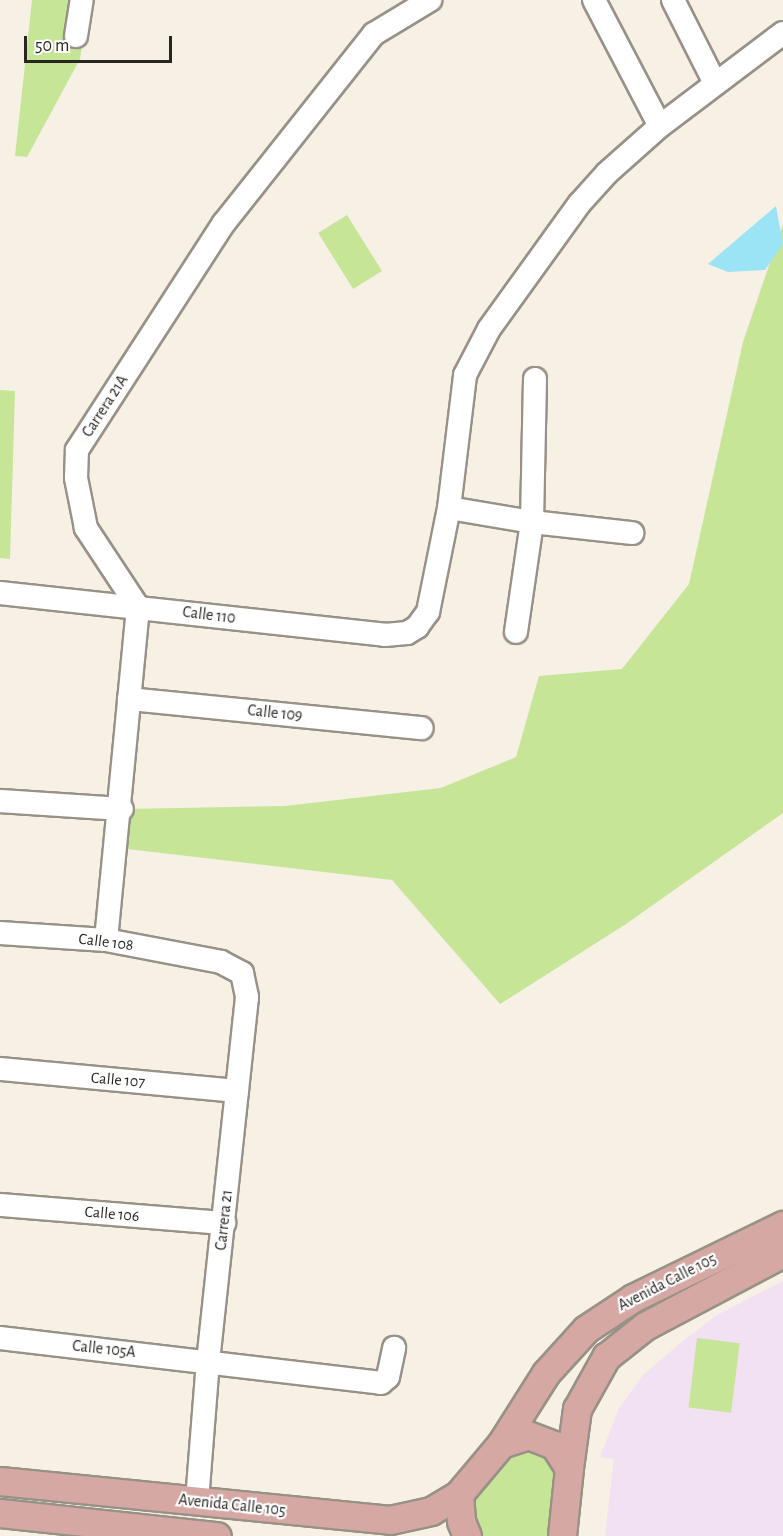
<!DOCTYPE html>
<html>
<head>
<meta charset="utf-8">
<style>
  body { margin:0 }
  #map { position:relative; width:783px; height:1536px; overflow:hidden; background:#f7f0e5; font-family:"Alegreya Sans",sans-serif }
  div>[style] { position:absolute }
  .education>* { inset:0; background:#f2e1f3 }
  .green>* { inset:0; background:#c7e596; transform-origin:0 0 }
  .water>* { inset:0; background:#9ae4f6 }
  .roads { filter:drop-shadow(2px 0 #989187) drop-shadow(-2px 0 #989187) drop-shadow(0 2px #989187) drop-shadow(0 -2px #989187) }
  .minor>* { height:22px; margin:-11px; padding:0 11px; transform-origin:11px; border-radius:11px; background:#fff }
  .major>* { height:27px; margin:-13.5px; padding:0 13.5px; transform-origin:13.5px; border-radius:13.5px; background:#d6a8a3 }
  span { translate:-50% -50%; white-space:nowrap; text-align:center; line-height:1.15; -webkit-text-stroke:4.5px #fefefe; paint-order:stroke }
  .street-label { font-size:16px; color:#292622 }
  .scale { position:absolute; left:24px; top:36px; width:148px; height:27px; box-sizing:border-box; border:3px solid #292622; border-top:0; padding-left:8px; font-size:18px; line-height:21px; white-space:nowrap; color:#292622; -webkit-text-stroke:4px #fefefe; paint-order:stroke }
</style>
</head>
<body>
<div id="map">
  <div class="education">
    <div style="clip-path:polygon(783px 1281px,783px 1536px,605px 1536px,614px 1459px,600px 1457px,619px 1408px,643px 1375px,678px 1345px,717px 1315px)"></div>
  </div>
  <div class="green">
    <div style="clip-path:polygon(32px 0,89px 0,80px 59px,27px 157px,15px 156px)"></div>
    <div style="left:347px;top:215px;width:66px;height:34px;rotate:58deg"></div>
    <div style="clip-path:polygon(783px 224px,783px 813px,626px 924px,500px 1004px,392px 880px,110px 847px,126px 809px,285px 806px,441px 788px,516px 757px,539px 676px,622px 669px,689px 584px,743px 342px)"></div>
    <div style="clip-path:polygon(0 390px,15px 391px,10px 559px,0 558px)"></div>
    <div style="left:697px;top:1338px;width:43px;height:70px;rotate:7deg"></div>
    <div style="clip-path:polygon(538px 1447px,558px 1473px,552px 1536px,482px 1536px,470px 1513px,472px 1498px,502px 1455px)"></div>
  </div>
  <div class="water">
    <div style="clip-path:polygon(776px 206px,783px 244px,765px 270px,728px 272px,708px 264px)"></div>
  </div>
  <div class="roads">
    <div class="minor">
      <div style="left:594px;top:0;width:142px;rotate:62.4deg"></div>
      <div style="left:673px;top:0;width:93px;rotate:63.2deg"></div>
      <div style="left:76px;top:36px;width:36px;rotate:-81deg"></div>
      <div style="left:535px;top:379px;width:143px;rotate:91.2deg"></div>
      <div style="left:532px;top:522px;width:101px;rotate:6.3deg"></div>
      <div style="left:449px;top:508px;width:84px;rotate:9.6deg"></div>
      <div style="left:532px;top:522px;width:111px;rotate:98.3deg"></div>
      <div style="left:0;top:593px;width:387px;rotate:6.2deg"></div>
      <div style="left:385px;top:635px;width:22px;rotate:-5deg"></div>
      <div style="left:407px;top:633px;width:12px;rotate:-31deg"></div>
      <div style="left:417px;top:627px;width:19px;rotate:-54deg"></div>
      <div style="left:428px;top:612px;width:106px;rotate:-78.6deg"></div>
      <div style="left:449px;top:508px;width:134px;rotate:-83.1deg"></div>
      <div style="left:465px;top:375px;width:52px;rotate:-62.4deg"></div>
      <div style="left:489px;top:329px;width:155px;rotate:-54.2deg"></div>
      <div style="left:580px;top:203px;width:40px;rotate:-48deg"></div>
      <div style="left:607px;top:173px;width:71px;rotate:-41.6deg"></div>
      <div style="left:660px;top:126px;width:154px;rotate:-37.1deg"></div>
      <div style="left:129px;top:699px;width:294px;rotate:5.7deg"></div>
      <div style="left:0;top:801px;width:122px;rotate:3.8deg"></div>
      <div style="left:0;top:933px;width:106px;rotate:3.8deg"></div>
      <div style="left:106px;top:940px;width:117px;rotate:10.8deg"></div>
      <div style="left:221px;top:962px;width:24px;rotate:28deg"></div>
      <div style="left:242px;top:973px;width:25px;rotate:78deg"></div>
      <div style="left:247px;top:997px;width:366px;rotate:96.1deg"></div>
      <div style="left:208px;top:1361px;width:140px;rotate:94.5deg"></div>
      <div style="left:106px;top:940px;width:335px;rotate:-84.5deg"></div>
      <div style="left:138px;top:607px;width:95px;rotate:-123.4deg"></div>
      <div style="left:86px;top:528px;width:51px;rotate:-101.3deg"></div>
      <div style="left:76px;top:478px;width:28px;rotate:-88deg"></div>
      <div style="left:77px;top:450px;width:270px;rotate:-57.1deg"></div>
      <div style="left:224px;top:223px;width:241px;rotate:-51.6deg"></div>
      <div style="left:374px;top:34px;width:66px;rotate:-31.3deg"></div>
      <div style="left:0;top:1069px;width:238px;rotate:5.3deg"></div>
      <div style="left:0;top:1205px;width:225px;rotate:4.6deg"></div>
      <div style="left:0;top:1338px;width:384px;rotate:6.7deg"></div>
      <div style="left:381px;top:1383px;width:9px;rotate:-41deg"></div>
      <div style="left:388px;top:1377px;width:30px;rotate:-78deg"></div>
    </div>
    <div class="major">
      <div style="left:501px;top:1444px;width:84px;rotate:-57.6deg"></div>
      <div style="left:546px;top:1373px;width:59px;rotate:-47.7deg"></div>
      <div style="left:586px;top:1329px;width:56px;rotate:-33.4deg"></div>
      <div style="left:633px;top:1298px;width:167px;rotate:-26deg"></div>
      <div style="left:569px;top:1468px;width:60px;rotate:-82.3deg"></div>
      <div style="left:577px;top:1409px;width:60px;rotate:-60.9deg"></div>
      <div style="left:606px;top:1357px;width:50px;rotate:-38.5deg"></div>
      <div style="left:645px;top:1326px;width:156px;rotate:-27.9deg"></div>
      <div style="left:0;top:1481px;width:392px;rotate:5.7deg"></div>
      <div style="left:390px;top:1520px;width:42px;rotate:-12.4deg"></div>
      <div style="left:431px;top:1511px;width:33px;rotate:-31deg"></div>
      <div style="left:0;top:1513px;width:218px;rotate:6.1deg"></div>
      <div style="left:467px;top:1536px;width:16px;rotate:-112deg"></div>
      <div style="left:461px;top:1521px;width:27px;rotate:-94deg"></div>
      <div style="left:459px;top:1494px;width:65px;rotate:-50deg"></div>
      <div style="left:501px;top:1444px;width:28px;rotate:-18deg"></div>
      <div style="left:528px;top:1435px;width:28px;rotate:21deg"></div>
      <div style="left:554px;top:1445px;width:27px;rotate:57deg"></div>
      <div style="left:569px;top:1468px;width:68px;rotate:95.9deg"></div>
    </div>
  </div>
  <div class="street-label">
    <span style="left:105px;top:406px;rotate:-57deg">Carrera 21A</span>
    <span style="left:209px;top:615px;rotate:7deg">Calle 110</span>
    <span style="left:275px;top:713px;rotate:6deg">Calle 109</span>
    <span style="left:106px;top:942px;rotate:7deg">Calle 108</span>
    <span style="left:118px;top:1080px;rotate:5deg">Calle 107</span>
    <span style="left:112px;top:1214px;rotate:5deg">Calle 106</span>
    <span style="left:224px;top:1220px;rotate:-84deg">Carrera 21</span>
    <span style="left:667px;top:1282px;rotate:-27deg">Avenida Calle 105</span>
    <span style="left:104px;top:1349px;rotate:6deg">Calle 105A</span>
    <span style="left:232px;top:1505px;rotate:6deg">Avenida Calle 105</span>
  </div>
  <div class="scale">50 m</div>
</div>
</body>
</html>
